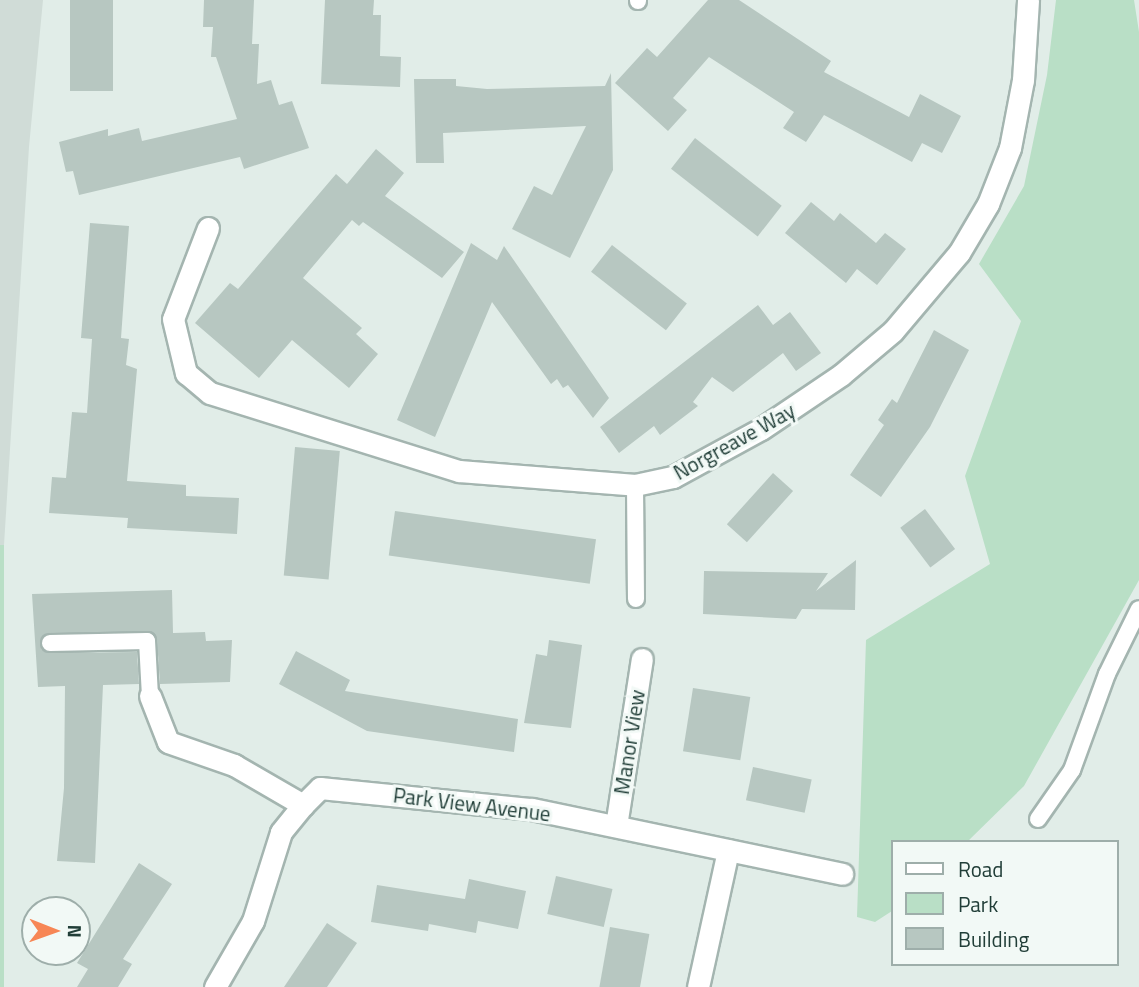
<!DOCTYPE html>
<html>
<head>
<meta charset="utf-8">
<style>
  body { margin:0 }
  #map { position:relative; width:1139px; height:987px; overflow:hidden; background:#e1ede8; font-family:"Titillium Web",sans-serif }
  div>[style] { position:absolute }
  .built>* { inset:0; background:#d0dcd7 }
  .green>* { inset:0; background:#b9dfc6; transform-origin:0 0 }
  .building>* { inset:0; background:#b7c7c1; transform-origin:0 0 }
  .roads { filter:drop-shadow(2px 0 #a4b5b0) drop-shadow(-2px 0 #a4b5b0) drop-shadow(0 2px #a4b5b0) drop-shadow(0 -2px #a4b5b0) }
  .lane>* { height:16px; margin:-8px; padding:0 8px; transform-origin:8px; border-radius:8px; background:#fff }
  .street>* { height:21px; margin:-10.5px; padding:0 10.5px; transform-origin:10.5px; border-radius:10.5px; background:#fff }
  span { translate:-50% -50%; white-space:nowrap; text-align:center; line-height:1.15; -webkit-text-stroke:6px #f2f9f6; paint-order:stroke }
  .street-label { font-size:21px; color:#213e38 }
  .legend { position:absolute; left:891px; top:840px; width:228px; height:126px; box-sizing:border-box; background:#f2f9f6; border:2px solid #9eaeaa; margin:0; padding:9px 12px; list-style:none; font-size:21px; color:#213e38 }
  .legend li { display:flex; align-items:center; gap:14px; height:35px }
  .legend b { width:35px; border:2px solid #9eaeaa }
  .north { position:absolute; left:21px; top:896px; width:70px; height:70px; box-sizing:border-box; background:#f2f9f6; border:2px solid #9eaeaa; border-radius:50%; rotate:91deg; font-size:19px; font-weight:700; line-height:28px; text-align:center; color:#213e38 }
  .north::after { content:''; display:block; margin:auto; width:24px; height:32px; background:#f78655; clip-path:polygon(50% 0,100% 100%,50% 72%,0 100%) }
</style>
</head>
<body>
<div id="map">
  <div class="built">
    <div style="clip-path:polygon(0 0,43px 0,29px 147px,4px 545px,0 545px)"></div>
  </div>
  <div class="green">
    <div style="clip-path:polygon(1056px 0,1134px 0,1139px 32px,1139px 580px,1024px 786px,967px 842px,892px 842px,892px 911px,875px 922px,857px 917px,866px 640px,990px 564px,965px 476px,1021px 321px,979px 264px,1024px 186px,1047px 75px)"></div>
    <div style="left:0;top:545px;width:4px;height:442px"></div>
  </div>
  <div class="building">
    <div style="left:70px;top:0;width:43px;height:91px"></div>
    <div style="clip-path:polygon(204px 0,254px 0,252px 44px,259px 44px,257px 84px,271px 80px,279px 105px,292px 101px,309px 148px,244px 169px,240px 157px,79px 195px,73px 171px,66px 172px,59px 142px,108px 129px,108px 136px,139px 128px,142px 141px,237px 119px,216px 57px,211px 57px,213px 27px,203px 27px)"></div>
    <div style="clip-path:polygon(325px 0,374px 0,373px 15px,381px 15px,380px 56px,401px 57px,400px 87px,321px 84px)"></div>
    <div style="clip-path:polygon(708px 0,739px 0,831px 61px,824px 72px,909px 117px,920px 94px,961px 116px,942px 153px,922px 143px,912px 162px,824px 115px,806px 142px,783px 128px,794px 112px,709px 57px,673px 98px,687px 110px,668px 131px,615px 83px,647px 48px,657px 57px)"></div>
    <div style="clip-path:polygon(611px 73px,613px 170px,570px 258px,512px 229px,534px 186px,552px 195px,586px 126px,443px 133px,444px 163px,416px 163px,414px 79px,456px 79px,456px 86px,487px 89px,605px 86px)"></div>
    <div style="left:695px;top:138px;width:110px;height:39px;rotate:38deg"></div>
    <div style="clip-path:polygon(376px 149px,404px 173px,385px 196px,464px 252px,442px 278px,363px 222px,359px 226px,352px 220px,303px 278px,362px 328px,356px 334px,378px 354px,349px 388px,292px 340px,259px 378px,195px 323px,230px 283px,238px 289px,336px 174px,347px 184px)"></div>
    <div style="clip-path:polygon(811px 202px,834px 221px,840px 213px,876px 243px,885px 233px,906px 249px,877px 285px,857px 269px,846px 283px,785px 233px)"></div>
    <div style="clip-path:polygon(90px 223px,129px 226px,121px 338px,129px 339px,126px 365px,137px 369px,127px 481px,186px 485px,186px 496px,239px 498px,237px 534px,127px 528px,128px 518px,49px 513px,52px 477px,66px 478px,72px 412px,87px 413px,92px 339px,81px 338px)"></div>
    <div style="clip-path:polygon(471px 243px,497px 260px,504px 246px,609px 398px,593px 418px,568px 385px,563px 388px,557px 379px,551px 384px,492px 302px,435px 437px,397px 420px)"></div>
    <div style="left:612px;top:245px;width:95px;height:34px;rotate:38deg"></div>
    <div style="clip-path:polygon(758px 305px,773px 325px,790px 312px,821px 353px,796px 371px,783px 353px,733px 392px,712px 377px,693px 402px,698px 406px,660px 435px,654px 426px,619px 453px,600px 427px)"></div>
    <div style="clip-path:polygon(934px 330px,969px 350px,930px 427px,881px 497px,850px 475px,884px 425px,878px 420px,892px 399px,897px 403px)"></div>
    <div style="left:295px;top:447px;width:45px;height:129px;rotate:5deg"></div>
    <div style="left:773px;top:473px;width:27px;height:69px;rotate:42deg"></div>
    <div style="left:925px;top:509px;width:50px;height:31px;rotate:53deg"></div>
    <div style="left:395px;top:511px;width:203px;height:45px;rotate:8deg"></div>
    <div style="clip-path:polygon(856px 560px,855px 610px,802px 609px,796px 619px,703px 614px,704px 571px,828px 573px,816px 591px)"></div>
    <div style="clip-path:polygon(172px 590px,173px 633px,205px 632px,206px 641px,232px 640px,230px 682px,160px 684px,157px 640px,147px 631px,50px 633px,41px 639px,41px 649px,50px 653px,137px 652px,139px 684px,103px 685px,95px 863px,57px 861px,64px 788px,65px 686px,38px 687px,32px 594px)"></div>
    <div style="clip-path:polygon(549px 640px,582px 645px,571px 728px,524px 723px,536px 654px,547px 656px)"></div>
    <div style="clip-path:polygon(296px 651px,350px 680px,345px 691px,518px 719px,514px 752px,367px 731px,279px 684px)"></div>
    <div style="left:693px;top:688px;width:58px;height:64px;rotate:9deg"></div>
    <div style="left:753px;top:767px;width:60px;height:34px;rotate:12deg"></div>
    <div style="clip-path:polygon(139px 863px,172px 884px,123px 959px,132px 964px,118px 987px,77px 987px,88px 969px,77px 963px)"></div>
    <div style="left:556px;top:876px;width:58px;height:39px;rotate:13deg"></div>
    <div style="clip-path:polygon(469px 879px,526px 891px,518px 929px,478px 921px,476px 933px,429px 924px,428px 931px,371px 922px,377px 885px,465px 899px)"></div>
    <div style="clip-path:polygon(327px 923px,357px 943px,327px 987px,284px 987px)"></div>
    <div style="left:610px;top:927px;width:40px;height:61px;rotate:10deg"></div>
  </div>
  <div class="roads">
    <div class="lane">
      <div style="left:638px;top:0;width:1px;rotate:90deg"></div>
      <div style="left:635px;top:485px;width:114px;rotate:89.5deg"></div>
      <div style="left:50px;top:643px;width:97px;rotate:-1.2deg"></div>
      <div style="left:147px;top:641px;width:55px;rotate:86.9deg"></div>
      <div style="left:1038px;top:819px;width:60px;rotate:-55.2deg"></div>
      <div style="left:1072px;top:770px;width:102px;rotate:-70deg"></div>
      <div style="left:1107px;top:674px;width:72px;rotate:-63.8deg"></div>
    </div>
    <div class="street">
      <div style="left:208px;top:228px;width:97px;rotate:111deg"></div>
      <div style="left:173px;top:319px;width:56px;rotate:76.5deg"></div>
      <div style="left:186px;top:373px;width:31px;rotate:40deg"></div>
      <div style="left:210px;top:393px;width:261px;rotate:17.4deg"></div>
      <div style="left:459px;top:471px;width:177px;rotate:4.5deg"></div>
      <div style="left:635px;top:485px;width:39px;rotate:-12deg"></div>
      <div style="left:673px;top:477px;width:100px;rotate:-28.6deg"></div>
      <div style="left:761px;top:429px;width:97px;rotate:-34deg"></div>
      <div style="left:841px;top:375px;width:68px;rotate:-40.2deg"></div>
      <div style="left:893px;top:331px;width:102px;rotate:-49.8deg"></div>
      <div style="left:959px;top:253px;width:57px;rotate:-59.4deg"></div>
      <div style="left:988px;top:204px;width:60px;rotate:-68.6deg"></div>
      <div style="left:1010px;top:148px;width:69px;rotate:-79.2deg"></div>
      <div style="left:1023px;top:80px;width:80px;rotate:-86.4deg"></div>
      <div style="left:150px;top:696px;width:49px;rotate:68.6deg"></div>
      <div style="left:168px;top:742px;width:70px;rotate:19.2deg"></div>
      <div style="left:234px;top:765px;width:80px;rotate:30.1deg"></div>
      <div style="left:303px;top:805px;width:24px;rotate:-45deg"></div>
      <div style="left:320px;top:788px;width:213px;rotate:5.7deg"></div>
      <div style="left:532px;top:809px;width:317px;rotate:11.8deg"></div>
      <div style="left:616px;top:826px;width:169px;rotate:-81.2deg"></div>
      <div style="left:215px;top:987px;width:76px;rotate:-60.1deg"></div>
      <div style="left:253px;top:921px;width:93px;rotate:-72.5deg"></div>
      <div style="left:281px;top:832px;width:35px;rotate:-51deg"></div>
      <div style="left:698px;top:987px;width:140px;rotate:-77.6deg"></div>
    </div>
  </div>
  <div class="street-label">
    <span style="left:734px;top:441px;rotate:-29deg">Norgreave Way</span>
    <span style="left:629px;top:742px;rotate:-81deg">Manor View</span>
    <span style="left:472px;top:804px;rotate:7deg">Park View Avenue</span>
  </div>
  <ul class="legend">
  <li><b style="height:9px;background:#fff"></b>Road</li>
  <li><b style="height:19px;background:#b9dfc6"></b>Park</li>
  <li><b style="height:19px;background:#b7c7c1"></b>Building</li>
  </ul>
  <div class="north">N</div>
</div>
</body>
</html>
